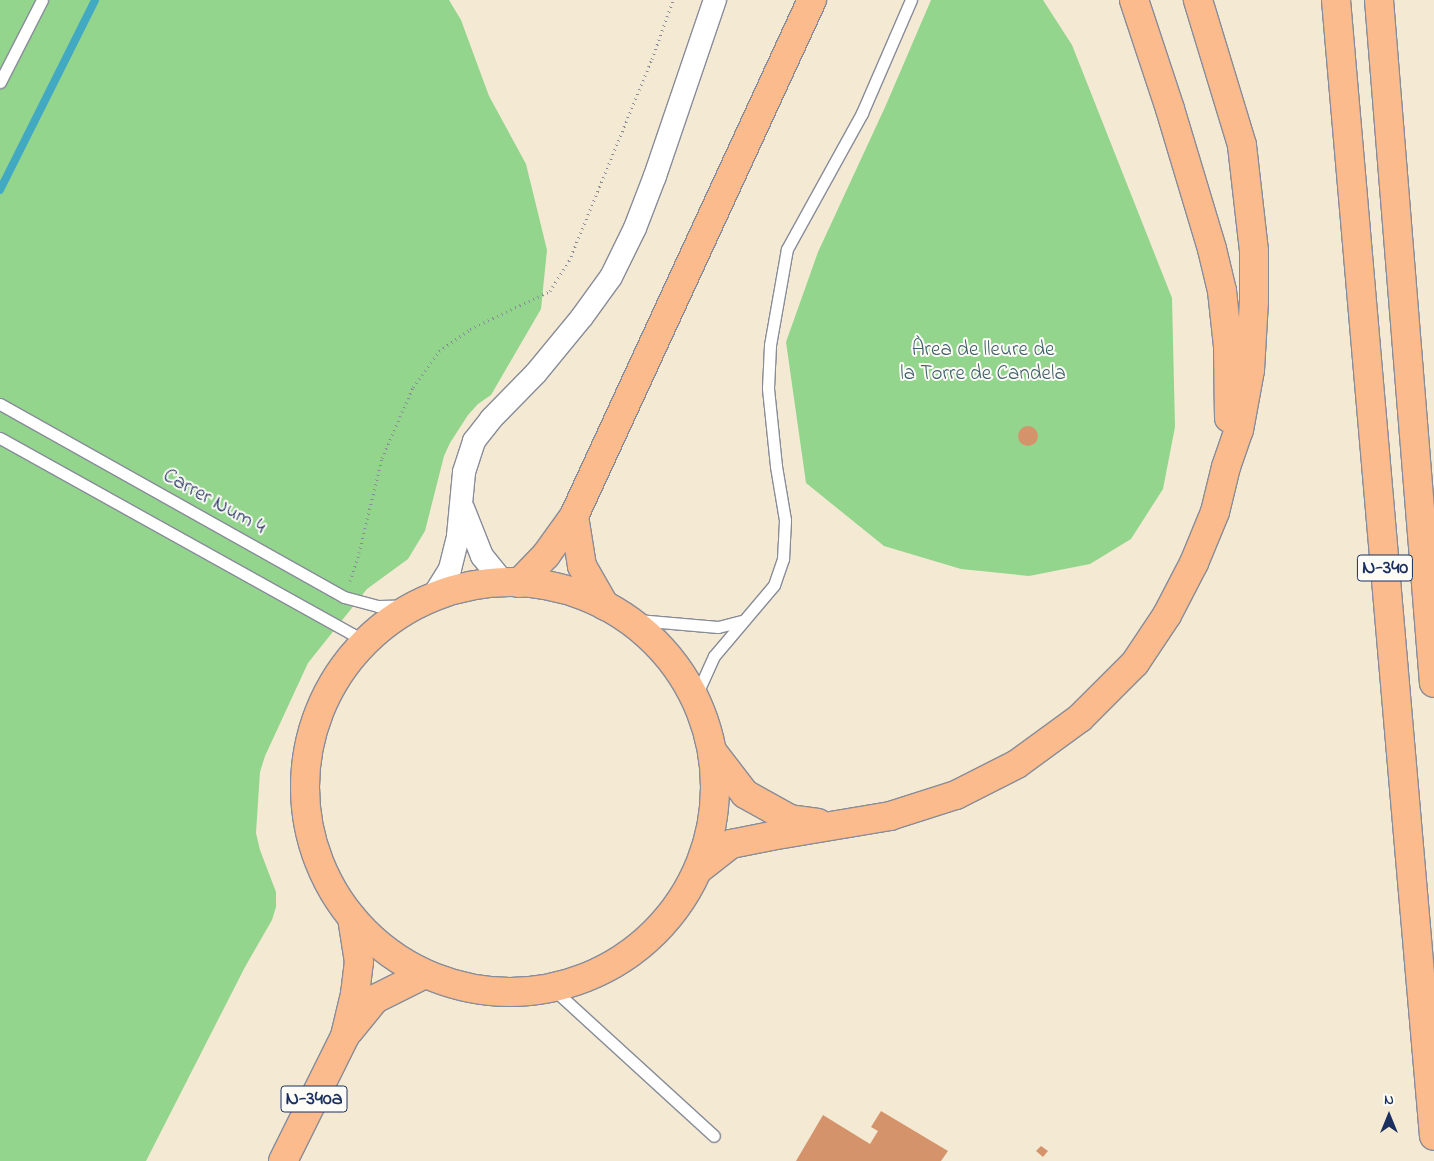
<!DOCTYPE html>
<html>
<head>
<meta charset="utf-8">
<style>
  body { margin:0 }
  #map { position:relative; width:1434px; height:1161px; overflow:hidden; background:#f4ead4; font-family:"Indie Flower",sans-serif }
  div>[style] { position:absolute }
  .green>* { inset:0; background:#93d58d }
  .stream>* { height:8px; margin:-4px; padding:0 4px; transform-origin:4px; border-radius:4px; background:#42a9c2 }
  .building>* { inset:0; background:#d5936c }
  .round { border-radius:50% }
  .path>* { height:3px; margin-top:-1.5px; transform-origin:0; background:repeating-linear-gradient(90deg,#888c99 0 1px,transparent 0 5px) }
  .roads { filter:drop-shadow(1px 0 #888c99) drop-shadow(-1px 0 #888c99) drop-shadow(0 1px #888c99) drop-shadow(0 -1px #888c99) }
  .service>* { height:11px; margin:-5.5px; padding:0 5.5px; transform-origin:5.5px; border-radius:5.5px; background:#fff }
  .minor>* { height:22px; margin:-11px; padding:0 11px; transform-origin:11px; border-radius:11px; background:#fff }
  .primary>* { height:28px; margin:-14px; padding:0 14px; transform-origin:14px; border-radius:14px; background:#fbbb8c }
  .primary>.ring { margin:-14px; padding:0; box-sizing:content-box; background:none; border:28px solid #fbbb8c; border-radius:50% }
  .trunk>* { height:28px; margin:-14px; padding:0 14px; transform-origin:14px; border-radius:14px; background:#fbbb8c }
  .motorway>* { height:28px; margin:-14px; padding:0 14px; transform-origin:14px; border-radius:14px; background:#fbbb8c }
  span { translate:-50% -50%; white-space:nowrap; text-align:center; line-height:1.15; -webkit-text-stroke:4px #fdfcf7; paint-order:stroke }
  .shield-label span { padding:1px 4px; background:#fdfcf7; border:1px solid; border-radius:4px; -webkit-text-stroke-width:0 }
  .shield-label { font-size:20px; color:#1b2f5e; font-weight:700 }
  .park-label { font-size:21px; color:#3f616c }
  .street-label { font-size:21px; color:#1b2f5e }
  .north { position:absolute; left:1364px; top:1091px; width:50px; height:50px; -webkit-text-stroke:4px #fdfcf7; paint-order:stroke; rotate:0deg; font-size:14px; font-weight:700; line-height:20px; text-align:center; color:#1b2f5e }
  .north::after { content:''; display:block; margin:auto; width:18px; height:22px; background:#1b2f5e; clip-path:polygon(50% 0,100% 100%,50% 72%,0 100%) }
</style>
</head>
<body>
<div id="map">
  <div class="green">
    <div style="clip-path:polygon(0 0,449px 0,461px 20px,489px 96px,526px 164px,547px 250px,541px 309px,491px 395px,478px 404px,468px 415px,450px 443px,444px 456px,425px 531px,408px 559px,367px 589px,308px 663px,265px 756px,260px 772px,256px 833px,260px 850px,276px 892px,276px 907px,272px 920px,245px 967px,146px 1161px,0 1161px)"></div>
    <div style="clip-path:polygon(931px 0,1043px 0,1072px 45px,1172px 298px,1175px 427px,1163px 489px,1131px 539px,1090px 564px,1029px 576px,961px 569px,884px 546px,806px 483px,786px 342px,818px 252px,886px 105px)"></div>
  </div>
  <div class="stream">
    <div style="left:0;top:190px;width:212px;rotate:-63.4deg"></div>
  </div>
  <div class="building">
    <div class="round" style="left:1018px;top:426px;width:20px;height:20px"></div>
    <div style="clip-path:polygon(881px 1111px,948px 1151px,941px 1161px,796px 1161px,823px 1115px,870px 1144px,878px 1131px,871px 1127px)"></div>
    <div style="clip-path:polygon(1041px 1146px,1048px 1151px,1043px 1157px,1036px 1151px)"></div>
  </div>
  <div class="path">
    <div style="left:350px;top:581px;width:29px;rotate:-72deg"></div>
    <div style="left:359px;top:553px;width:98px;rotate:-76.4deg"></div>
    <div style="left:382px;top:458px;width:77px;rotate:-66.4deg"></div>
    <div style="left:413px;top:387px;width:44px;rotate:-54.2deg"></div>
    <div style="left:439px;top:351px;width:38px;rotate:-35deg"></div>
    <div style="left:470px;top:329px;width:89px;rotate:-25.4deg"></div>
    <div style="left:550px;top:291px;width:36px;rotate:-58deg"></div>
    <div style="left:569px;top:261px;width:218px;rotate:-67.7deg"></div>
    <div style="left:652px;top:59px;width:63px;rotate:-70.4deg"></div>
  </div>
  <div class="roads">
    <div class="service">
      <div style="left:0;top:82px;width:92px;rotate:-62.9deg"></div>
      <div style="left:0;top:404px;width:394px;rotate:29.3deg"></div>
      <div style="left:344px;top:597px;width:35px;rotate:15deg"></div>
      <div style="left:378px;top:606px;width:39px;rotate:-1deg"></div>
      <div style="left:0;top:438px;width:419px;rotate:29.1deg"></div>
      <div style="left:626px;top:619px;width:92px;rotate:5deg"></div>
      <div style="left:718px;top:627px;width:25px;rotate:-14deg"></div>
      <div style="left:695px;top:698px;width:46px;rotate:-65.7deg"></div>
      <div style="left:714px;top:656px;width:93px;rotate:-49.8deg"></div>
      <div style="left:774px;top:585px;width:28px;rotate:-71deg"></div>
      <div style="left:783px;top:559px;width:39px;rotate:-87deg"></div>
      <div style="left:785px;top:520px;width:55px;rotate:-99.5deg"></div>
      <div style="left:776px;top:466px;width:78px;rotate:-95.9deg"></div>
      <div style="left:768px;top:388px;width:43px;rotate:-87.3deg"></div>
      <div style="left:770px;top:345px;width:97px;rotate:-80deg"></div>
      <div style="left:787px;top:249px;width:155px;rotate:-61.1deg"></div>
      <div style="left:862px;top:113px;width:123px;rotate:-66.6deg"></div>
      <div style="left:552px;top:988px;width:219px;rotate:42.4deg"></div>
    </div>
    <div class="minor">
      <div style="left:463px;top:508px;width:52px;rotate:68.4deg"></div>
      <div style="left:482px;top:556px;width:35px;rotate:51deg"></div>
      <div style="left:432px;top:598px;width:34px;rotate:-58deg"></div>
      <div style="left:450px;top:569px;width:34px;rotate:-76deg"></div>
      <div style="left:458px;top:536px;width:64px;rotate:-84.6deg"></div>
      <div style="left:464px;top:472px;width:33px;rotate:-72deg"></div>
      <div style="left:474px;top:441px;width:28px;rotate:-52deg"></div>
      <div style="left:491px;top:419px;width:64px;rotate:-45.6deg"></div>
      <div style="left:536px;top:373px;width:72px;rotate:-50.6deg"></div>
      <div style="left:582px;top:317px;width:49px;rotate:-54.1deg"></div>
      <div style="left:611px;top:277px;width:55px;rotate:-63.9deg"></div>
      <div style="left:635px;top:228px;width:56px;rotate:-69deg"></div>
      <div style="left:655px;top:176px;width:186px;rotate:-71.2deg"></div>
    </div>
    <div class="primary">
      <div style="left:574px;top:516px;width:51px;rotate:80.9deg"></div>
      <div style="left:582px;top:566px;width:46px;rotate:60.1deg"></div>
      <div class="ring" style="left:305px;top:582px;width:382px;height:382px"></div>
      <div style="left:519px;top:583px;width:39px;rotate:-46deg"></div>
      <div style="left:546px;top:555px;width:48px;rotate:-54.3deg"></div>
      <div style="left:574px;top:516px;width:568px;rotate:-65.24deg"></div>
      <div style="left:349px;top:1031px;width:41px;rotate:-50.9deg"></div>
      <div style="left:375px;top:999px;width:56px;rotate:-26.6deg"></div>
      <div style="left:283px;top:1161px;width:140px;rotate:-63.6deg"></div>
      <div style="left:345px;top:1036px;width:43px;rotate:-76.6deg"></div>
      <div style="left:355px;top:994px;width:32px;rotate:-83deg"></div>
      <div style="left:359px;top:962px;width:45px;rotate:-99deg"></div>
    </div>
    <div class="trunk">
      <div style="left:1336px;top:0;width:1140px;rotate:85.07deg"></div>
      <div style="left:1379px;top:0;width:685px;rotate:85.4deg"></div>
    </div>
    <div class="motorway">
      <div style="left:1134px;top:0;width:115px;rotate:71.7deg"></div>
      <div style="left:1170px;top:109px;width:146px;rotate:73.3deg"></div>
      <div style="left:1212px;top:249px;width:43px;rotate:76.6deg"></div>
      <div style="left:1222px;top:291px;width:55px;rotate:83.8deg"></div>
      <div style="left:1228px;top:346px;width:72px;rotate:89.2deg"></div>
      <div style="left:712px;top:751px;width:54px;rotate:52.5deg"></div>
      <div style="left:745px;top:794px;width:51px;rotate:29.1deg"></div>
      <div style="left:790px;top:819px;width:28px;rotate:8deg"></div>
      <div style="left:699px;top:869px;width:41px;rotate:-38deg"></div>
      <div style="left:731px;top:844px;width:41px;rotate:-11.3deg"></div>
      <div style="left:771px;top:836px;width:121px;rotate:-9.5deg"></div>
      <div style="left:890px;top:816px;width:69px;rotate:-17.7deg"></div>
      <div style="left:956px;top:795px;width:68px;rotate:-26.9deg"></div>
      <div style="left:1017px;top:764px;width:78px;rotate:-36.1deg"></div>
      <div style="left:1080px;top:718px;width:78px;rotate:-45deg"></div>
      <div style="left:1135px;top:663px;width:58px;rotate:-56.3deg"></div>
      <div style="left:1167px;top:615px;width:59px;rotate:-62.6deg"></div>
      <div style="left:1194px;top:563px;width:55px;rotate:-67.6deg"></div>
      <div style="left:1215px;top:512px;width:46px;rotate:-76.3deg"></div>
      <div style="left:1226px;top:467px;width:39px;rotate:-71deg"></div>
      <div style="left:1239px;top:430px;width:61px;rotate:-79.6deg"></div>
      <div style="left:1250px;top:370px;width:69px;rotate:-86.7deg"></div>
      <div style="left:1254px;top:301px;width:50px;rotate:-90deg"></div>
      <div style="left:1254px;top:251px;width:107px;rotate:-96.5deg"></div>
      <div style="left:1242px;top:145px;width:152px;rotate:-106.9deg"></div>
    </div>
  </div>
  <div class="shield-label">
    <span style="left:1385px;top:568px">N-340</span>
    <span style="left:314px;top:1099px">N-340a</span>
  </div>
  <div class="park-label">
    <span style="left:983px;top:362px">Àrea de lleure de<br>la Torre de Candela</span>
  </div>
  <div class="street-label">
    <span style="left:214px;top:502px;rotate:29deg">Carrer Num 4</span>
  </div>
  <div class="north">N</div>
</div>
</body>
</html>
